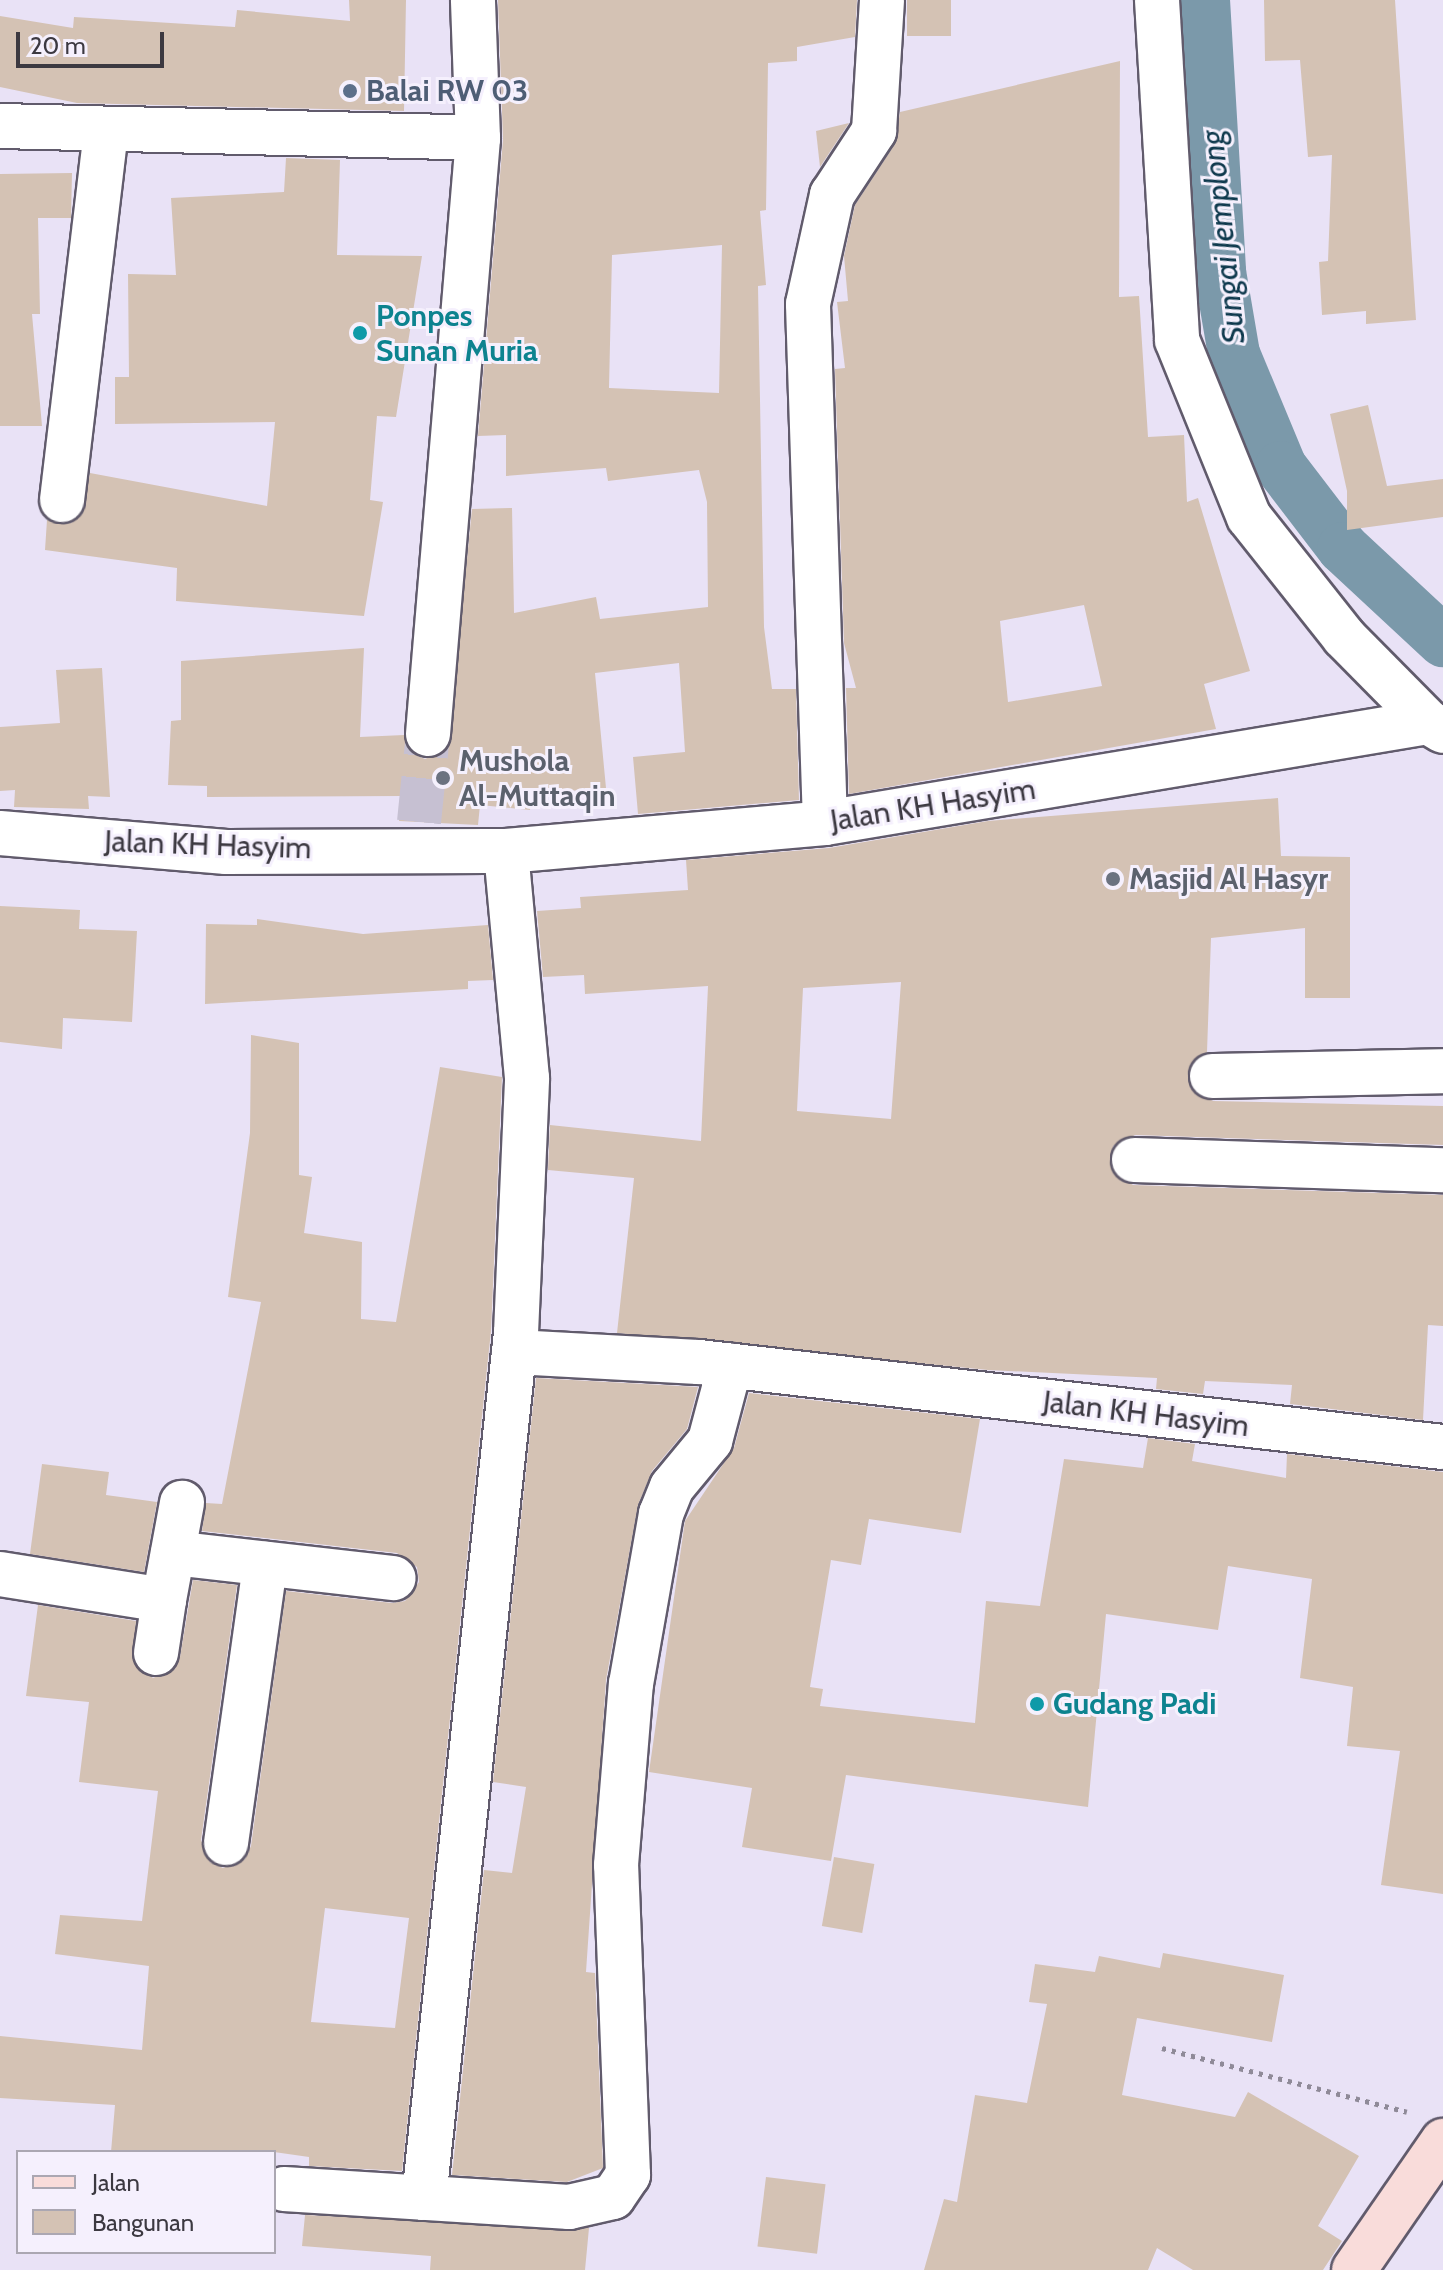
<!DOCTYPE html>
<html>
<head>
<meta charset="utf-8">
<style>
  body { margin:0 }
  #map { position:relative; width:1443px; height:2270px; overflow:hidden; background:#e9e2f6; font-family:Cabin,sans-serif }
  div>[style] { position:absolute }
  .canal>* { height:52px; margin:-26px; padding:0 26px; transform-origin:26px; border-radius:26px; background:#7b99aa }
  .building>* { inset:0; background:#d4c2b4; transform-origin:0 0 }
  .street-tunnel>* { height:44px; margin-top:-22px; transform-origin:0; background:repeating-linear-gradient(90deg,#c6c0d2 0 44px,transparent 0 66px) }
  .path>* { height:5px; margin-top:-2.5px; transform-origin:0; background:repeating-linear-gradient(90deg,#8f8a98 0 4px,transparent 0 10px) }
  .roads { filter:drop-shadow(2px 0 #615b6c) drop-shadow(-2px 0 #615b6c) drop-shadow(0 2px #615b6c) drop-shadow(0 -2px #615b6c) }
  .street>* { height:44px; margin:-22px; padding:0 22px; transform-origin:22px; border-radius:22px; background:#fff }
  .primary>* { height:44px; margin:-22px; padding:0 22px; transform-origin:22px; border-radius:22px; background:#f9dcda }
  .dots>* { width:22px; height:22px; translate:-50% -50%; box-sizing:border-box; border:4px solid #f5f0fd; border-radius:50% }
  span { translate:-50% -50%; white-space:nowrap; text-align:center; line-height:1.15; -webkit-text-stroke:6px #f5f0fd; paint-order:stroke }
  .service-label { font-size:30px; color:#4e5e75; font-weight:700 }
  .left { translate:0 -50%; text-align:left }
  .culture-label { font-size:30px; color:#0d838f; font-weight:700 }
  .worship-label { font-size:30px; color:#5b616d; font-weight:700 }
  .street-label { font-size:30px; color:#3c3941 }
  .water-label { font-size:32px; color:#0e394d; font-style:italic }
  .legend { position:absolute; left:16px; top:2150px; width:260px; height:104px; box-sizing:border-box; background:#f5f0fd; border:2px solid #aba7b2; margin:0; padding:10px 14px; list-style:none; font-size:24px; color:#3c3941 }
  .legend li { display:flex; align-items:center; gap:16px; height:40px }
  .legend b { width:40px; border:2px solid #aba7b2 }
  .scale { position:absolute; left:16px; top:32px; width:148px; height:36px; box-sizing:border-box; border:4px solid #3c3941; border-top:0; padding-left:10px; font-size:24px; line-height:28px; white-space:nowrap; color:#3c3941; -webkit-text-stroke:6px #f5f0fd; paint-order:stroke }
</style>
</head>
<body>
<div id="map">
  <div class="canal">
    <div style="left:1204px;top:0;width:272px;rotate:86.6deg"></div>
    <div style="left:1220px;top:272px;width:83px;rotate:80.3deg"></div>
    <div style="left:1234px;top:354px;width:122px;rotate:67.4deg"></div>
    <div style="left:1281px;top:467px;width:102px;rotate:52.6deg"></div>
    <div style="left:1343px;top:548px;width:137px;rotate:42.9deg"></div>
  </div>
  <div class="building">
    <div style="clip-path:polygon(349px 0,406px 0,404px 111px,77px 103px,0 87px,0 16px,73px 28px,74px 17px,235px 27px,237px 10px,350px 21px)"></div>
    <div style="clip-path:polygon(evenodd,498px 0,857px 0,855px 37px,797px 47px,797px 61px,768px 63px,766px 210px,760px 211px,766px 285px,758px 286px,764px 627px,772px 689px,796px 689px,799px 800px,638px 814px,633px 757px,685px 752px,679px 663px,595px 673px,606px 788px,532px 794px,530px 810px,480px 805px,478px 825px,399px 821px,402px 796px,207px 797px,207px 786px,168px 785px,171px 721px,181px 720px,181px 661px,364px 648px,360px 737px,404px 735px,413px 754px,425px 759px,448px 749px,472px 509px,512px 508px,514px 613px,596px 597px,600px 619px,708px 607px,707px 502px,699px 470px,608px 481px,606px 468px,506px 476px,506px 435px,478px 436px,503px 140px,498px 0,722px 245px,719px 393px,609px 388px,612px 255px,722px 245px)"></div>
    <div style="left:907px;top:0;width:44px;height:36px"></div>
    <div style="clip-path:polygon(1264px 0,1395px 0,1416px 320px,1366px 324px,1366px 311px,1322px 315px,1319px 262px,1328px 261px,1332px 155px,1308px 157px,1300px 60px,1265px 61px)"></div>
    <div style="clip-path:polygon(evenodd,1120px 61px,1119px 297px,1139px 296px,1148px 437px,1184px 435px,1187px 502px,1198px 498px,1250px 671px,1204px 684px,1216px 729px,849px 794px,846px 688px,856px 688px,844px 643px,835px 369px,845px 368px,837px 302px,848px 301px,844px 256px,855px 205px,895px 144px,900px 112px,1120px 61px,1084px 605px,1102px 686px,1008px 702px,1000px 621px,1084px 605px)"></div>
    <div style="clip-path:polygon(849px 123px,820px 167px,816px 131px)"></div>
    <div style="clip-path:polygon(286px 158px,340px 160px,337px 255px,422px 256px,396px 417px,377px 416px,370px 500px,383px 502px,364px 616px,176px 601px,177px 568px,45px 550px,47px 520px,71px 523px,82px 514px,90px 473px,267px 506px,275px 422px,115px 424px,115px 377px,129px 377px,128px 274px,176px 275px,171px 198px,284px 192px)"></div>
    <div style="clip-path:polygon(72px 173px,71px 218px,38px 218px,40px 314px,32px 314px,42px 426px,0 426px,0 174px)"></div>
    <div style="clip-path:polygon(1368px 405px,1387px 486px,1443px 479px,1443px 517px,1347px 530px,1347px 491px,1330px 414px)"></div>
    <div style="clip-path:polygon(102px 668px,110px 797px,88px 796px,89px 809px,14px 807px,15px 790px,0 791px,0 727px,60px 723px,56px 670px)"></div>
    <div style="clip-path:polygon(evenodd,1278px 798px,1281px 856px,1350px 857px,1350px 998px,1305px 998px,1305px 928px,1211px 938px,1207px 1052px,1190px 1065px,1190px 1088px,1213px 1101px,1443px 1106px,1443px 1145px,1135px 1135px,1113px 1146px,1112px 1171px,1133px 1185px,1443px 1195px,1443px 1326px,1428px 1325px,1423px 1420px,1290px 1404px,1292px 1385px,1205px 1381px,1203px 1394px,1156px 1389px,1157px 1378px,988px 1370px,617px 1333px,634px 1178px,548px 1170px,550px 1125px,701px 1141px,708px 986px,585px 994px,584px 975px,543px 977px,537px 911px,581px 908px,580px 897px,688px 890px,686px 860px,829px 848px,988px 821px,1278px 798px,901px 982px,891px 1119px,797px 1111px,803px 988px,901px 982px)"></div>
    <div style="clip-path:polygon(0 906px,80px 910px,79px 929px,137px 931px,132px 1022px,63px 1018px,62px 1049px,0 1042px)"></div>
    <div style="clip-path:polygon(257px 919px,363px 934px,488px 925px,493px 980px,468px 981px,468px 989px,205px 1004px,206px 924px,257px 925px)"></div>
    <div style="clip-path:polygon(evenodd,251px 1035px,299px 1043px,299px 1175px,312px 1177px,304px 1233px,362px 1242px,361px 1319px,396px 1322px,440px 1067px,502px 1077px,491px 1331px,402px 2171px,309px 2166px,309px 2157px,274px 2152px,111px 2152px,115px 2105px,0 2098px,0 2036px,142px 2050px,149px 1966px,55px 1954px,60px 1915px,142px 1921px,158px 1791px,79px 1782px,89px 1702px,26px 1696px,38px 1605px,136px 1621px,133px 1661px,153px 1678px,175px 1669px,180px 1657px,193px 1580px,237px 1585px,201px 1840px,210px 1862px,223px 1868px,245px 1859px,251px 1846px,286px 1591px,392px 1603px,405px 1601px,419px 1582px,417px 1567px,397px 1553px,202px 1531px,206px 1503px,222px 1504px,261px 1302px,228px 1297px,250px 1133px,251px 1035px,325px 1908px,409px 1918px,395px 2028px,311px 2022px,325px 1908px)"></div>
    <div style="clip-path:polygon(536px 1378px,698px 1387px,687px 1429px,652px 1471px,638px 1505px,606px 1680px,586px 1972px,595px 1973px,603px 2168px,567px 2182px,452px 2175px,484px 1870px,512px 1873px,526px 1787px,493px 1782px)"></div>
    <div style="clip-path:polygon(749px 1393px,980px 1419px,961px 1533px,869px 1519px,861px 1565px,831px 1560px,810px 1687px,823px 1689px,820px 1706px,975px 1723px,986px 1601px,1040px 1606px,1064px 1459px,1143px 1468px,1148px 1438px,1195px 1444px,1192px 1461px,1286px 1478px,1287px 1454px,1443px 1472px,1443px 1894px,1381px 1885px,1400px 1751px,1347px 1746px,1353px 1687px,1300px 1678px,1312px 1579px,1228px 1566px,1218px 1630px,1106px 1614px,1088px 1807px,846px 1775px,831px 1861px,742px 1847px,752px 1788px,649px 1772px,685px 1521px,734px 1448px)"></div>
    <div style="clip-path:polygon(42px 1464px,109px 1472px,106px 1495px,157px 1502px,144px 1572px,30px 1554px)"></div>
    <div style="left:834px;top:1857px;width:41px;height:70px;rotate:10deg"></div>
    <div style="clip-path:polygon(1163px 1953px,1284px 1975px,1272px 2042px,1137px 2018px,1122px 2095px,1235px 2117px,1248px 2092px,1359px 2156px,1318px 2226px,1342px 2241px,1323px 2270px,1193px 2270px,1157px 2248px,1148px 2270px,924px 2270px,944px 2199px,957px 2202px,975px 2095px,1027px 2103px,1047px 2004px,1029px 2002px,1035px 1964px,1095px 1972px,1099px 1956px,1160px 1968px)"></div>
    <div style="left:766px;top:2177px;width:60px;height:70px;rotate:7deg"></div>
    <div style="clip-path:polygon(305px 2215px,589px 2228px,585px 2270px,430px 2270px,431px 2256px,302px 2246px)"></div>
  </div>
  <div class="street-tunnel">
    <div style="left:419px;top:822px;width:88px;rotate:-84.2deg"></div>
  </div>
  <div class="path">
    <div style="left:1162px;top:2048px;width:253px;rotate:14.6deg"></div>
  </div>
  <div class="roads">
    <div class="street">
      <div style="left:1157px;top:0;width:341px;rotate:86.6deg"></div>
      <div style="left:1177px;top:340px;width:191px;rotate:67.9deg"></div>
      <div style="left:1249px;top:517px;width:153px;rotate:51.6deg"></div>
      <div style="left:1344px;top:637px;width:120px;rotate:45.3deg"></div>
      <div style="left:0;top:126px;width:478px;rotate:1.4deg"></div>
      <div style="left:62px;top:500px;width:371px;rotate:-83.2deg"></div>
      <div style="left:428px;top:734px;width:598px;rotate:-85.2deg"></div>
      <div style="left:478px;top:138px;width:138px;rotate:-92.1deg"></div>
      <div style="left:825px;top:823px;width:519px;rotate:-91.88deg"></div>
      <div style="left:808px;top:304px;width:112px;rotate:-77.6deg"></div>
      <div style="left:832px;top:195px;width:77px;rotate:-56.7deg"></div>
      <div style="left:874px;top:131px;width:131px;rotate:-86.5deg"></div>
      <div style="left:0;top:833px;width:227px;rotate:4.8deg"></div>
      <div style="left:226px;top:852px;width:280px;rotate:-0.2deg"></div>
      <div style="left:506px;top:851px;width:320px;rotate:-5deg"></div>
      <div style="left:825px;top:823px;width:611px;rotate:-9.51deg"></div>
      <div style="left:1428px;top:722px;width:17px;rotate:31deg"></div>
      <div style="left:1212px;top:1076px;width:231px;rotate:-1.2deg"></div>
      <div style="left:1134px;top:1160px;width:309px;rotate:1.9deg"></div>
      <div style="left:514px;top:1352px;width:185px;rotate:3.1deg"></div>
      <div style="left:699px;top:1362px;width:749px;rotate:6.52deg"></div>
      <div style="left:173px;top:1553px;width:222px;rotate:6.5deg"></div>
      <div style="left:0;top:1574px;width:166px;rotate:9deg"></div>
      <div style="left:164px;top:1600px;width:99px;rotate:-79.5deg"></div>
      <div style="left:156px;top:1653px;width:54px;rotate:-81.4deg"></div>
      <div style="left:226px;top:1843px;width:282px;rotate:-82deg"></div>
      <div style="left:284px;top:2189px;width:286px;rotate:3.6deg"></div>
      <div style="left:569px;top:2207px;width:45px;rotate:-12.8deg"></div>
      <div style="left:613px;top:2197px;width:27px;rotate:-56deg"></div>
      <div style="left:628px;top:2175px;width:310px;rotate:-92.2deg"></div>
      <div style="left:616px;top:1865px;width:182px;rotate:-85.3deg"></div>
      <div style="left:631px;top:1684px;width:173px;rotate:-80deg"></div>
      <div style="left:661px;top:1514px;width:29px;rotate:-68deg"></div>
      <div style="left:672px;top:1487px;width:60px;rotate:-50.4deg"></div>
      <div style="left:710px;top:1441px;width:78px;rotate:-75.1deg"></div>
      <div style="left:424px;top:2198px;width:870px;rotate:-83.93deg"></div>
      <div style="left:516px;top:1333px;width:255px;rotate:-87.5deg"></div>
      <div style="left:527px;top:1078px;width:228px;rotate:-95.3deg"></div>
    </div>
    <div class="primary">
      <div style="left:1354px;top:2270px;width:157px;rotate:-55.4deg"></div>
    </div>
  </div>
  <div class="dots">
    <div style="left:350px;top:91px;background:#5c6f8a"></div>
    <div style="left:360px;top:333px;background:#0f9aa8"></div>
    <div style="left:443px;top:778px;background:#6b7280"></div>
    <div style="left:1113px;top:879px;background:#6b7280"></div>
    <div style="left:1037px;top:1704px;background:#0f9aa8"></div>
  </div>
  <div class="service-label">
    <span class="left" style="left:366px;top:91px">Balai RW 03</span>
  </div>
  <div class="culture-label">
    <span class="left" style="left:376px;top:333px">Ponpes<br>Sunan Muria</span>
    <span class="left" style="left:1053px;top:1704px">Gudang Padi</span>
  </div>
  <div class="worship-label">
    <span class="left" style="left:459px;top:778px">Mushola<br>Al-Muttaqin</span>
    <span class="left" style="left:1129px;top:879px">Masjid Al Hasyr</span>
  </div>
  <div class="street-label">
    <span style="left:933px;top:805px;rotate:-9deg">Jalan KH Hasyim</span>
    <span style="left:208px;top:845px;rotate:2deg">Jalan KH Hasyim</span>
    <span style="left:1146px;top:1414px;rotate:7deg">Jalan KH Hasyim</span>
  </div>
  <div class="water-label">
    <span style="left:1223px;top:237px;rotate:-96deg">Sungai Jemplong</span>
  </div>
  <ul class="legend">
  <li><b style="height:10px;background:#f9dcda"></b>Jalan</li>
  <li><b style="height:22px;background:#d4c2b4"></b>Bangunan</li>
  </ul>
  <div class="scale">20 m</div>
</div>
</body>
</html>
